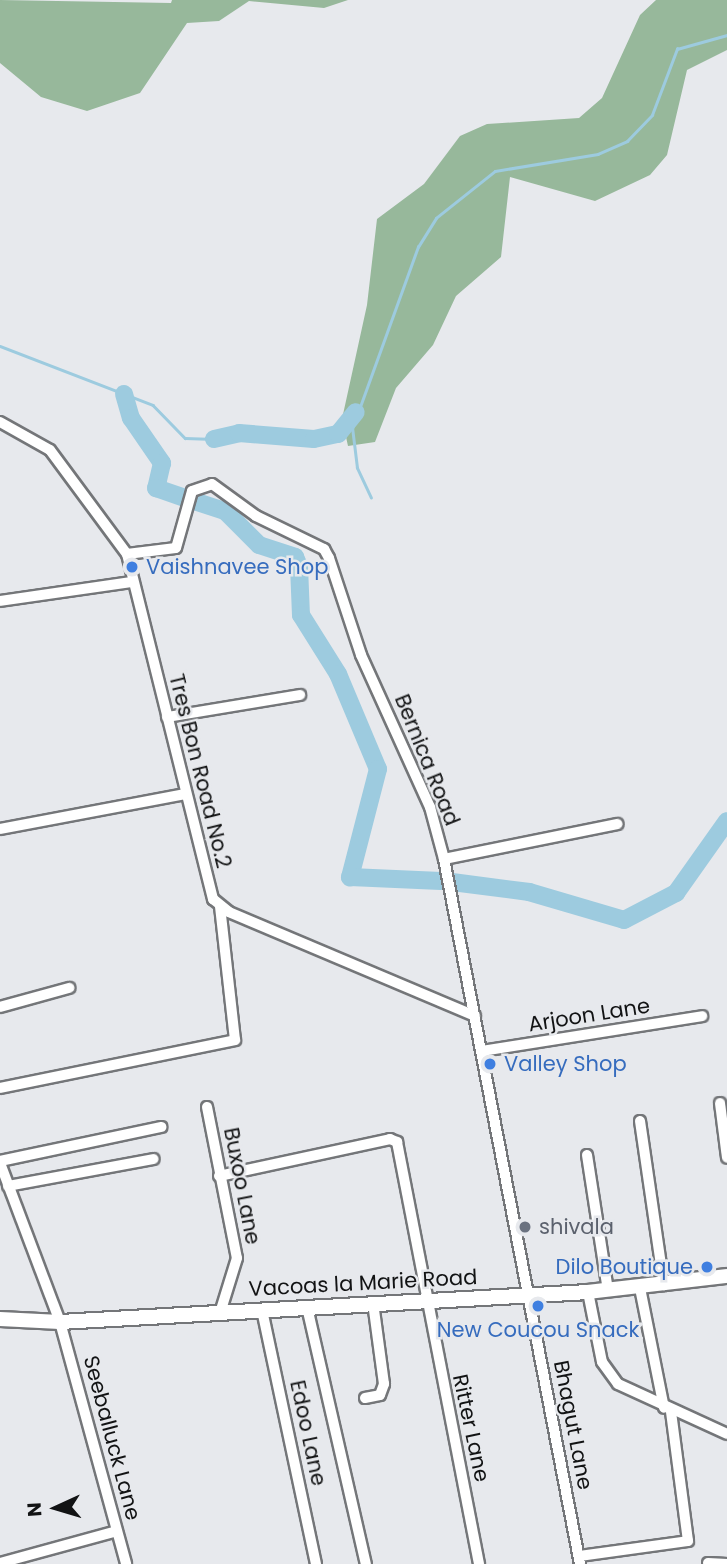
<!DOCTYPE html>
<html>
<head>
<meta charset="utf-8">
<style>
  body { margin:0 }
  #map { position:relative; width:727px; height:1564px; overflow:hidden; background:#e7e9ed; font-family:Poppins,sans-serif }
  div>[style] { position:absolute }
  .forest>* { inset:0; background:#97b89b }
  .stream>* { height:2.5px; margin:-1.25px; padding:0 1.25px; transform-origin:1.25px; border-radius:1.25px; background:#9dcbdf }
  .river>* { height:18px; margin:-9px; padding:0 9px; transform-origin:9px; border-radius:9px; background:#9dcbdf }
  .roads { filter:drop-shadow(2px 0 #747679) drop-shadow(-2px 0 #747679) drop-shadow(0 2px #747679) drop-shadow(0 -2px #747679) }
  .street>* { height:10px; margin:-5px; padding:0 5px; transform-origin:5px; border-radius:5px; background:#fff }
  .secondary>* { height:14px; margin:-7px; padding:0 7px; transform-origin:7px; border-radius:7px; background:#fff }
  .dots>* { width:19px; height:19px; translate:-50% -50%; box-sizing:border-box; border:4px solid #e7e9ed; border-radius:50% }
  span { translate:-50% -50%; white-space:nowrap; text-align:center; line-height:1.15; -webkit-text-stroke:5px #e7e9ed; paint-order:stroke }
  .shop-label { font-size:21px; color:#366cbe }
  .left { translate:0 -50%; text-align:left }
  .right { translate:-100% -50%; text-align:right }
  .street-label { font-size:21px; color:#121314 }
  .worship-label { font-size:21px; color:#5b616d }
  .north { position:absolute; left:21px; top:1473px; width:70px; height:70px; -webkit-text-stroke:5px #e7e9ed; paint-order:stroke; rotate:266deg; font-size:19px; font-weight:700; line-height:28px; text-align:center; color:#121314 }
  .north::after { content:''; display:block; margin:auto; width:24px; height:32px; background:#121314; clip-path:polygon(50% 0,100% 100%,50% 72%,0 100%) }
</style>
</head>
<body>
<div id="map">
  <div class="forest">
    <div style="clip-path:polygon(0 0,171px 3px,172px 0,348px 0,324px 8px,249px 1px,219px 21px,187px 23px,140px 93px,87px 111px,41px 97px,0 63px)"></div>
    <div style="clip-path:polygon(656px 0,727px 0,727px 50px,687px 70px,667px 155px,650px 175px,595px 201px,510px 177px,501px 257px,456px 296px,433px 345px,396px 388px,375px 442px,348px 446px,342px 419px,367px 305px,377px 219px,424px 184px,460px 136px,487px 124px,579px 118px,602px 98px,640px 15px)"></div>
  </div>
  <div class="stream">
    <div style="left:0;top:346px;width:164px;rotate:21.1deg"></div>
    <div style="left:153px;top:405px;width:46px;rotate:45.9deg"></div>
    <div style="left:185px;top:438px;width:29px;rotate:2deg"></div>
    <div style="left:371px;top:498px;width:33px;rotate:-115deg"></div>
    <div style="left:357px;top:468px;width:39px;rotate:-97deg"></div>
    <div style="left:352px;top:429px;width:194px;rotate:-70.1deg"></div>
    <div style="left:418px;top:247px;width:34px;rotate:-58deg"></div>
    <div style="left:436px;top:218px;width:75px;rotate:-38.5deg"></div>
    <div style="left:495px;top:171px;width:104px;rotate:-9.4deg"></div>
    <div style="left:598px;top:154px;width:32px;rotate:-24deg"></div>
    <div style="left:627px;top:141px;width:36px;rotate:-46deg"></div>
    <div style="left:652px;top:115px;width:71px;rotate:-69.3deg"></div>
    <div style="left:677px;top:49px;width:52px;rotate:-15.6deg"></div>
  </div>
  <div class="river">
    <div style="left:124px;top:394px;width:25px;rotate:74deg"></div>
    <div style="left:131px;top:418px;width:55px;rotate:55.4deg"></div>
    <div style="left:162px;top:463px;width:26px;rotate:103deg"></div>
    <div style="left:156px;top:488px;width:28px;rotate:19deg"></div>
    <div style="left:214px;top:439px;width:26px;rotate:-13deg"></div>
    <div style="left:239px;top:433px;width:75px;rotate:4.6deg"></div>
    <div style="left:314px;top:439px;width:25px;rotate:-12deg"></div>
    <div style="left:338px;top:434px;width:28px;rotate:-51deg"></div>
    <div style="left:197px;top:502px;width:29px;rotate:18deg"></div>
    <div style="left:225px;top:511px;width:48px;rotate:45deg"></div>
    <div style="left:259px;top:545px;width:38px;rotate:18deg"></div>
    <div style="left:295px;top:557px;width:10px;rotate:66deg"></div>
    <div style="left:299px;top:566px;width:49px;rotate:87.7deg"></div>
    <div style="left:301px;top:615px;width:70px;rotate:57.9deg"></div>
    <div style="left:338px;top:674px;width:103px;rotate:67.2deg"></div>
    <div style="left:378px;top:769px;width:112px;rotate:104.5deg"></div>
    <div style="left:350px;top:877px;width:91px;rotate:2.5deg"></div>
    <div style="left:452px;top:882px;width:78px;rotate:7.4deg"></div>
    <div style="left:529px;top:892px;width:99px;rotate:16.4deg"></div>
    <div style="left:624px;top:920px;width:59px;rotate:-27.4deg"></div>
    <div style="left:676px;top:893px;width:88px;rotate:-54.7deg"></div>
  </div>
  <div class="roads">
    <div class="street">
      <div style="left:0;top:422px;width:57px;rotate:29.2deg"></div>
      <div style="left:50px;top:450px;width:129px;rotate:53.5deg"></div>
      <div style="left:127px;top:554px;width:356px;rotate:76deg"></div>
      <div style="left:213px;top:899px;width:21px;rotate:39deg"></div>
      <div style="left:229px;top:912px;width:267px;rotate:22.9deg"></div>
      <div style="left:127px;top:554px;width:49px;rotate:-7deg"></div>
      <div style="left:176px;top:548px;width:59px;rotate:-74.3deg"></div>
      <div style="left:192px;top:491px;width:21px;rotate:-19deg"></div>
      <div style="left:212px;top:484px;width:54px;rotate:36deg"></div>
      <div style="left:256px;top:516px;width:76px;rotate:25.9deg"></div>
      <div style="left:324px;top:549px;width:10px;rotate:61deg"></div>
      <div style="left:329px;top:558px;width:102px;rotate:71.7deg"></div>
      <div style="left:361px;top:655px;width:167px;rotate:65.6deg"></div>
      <div style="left:430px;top:807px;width:54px;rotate:74.9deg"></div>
      <div style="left:444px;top:859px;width:718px;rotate:79.08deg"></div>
      <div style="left:0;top:601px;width:133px;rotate:-8.2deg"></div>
      <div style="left:167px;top:717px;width:135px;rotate:-9.4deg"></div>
      <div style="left:0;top:829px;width:189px;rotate:-10.7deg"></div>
      <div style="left:444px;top:859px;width:177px;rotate:-11.4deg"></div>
      <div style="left:0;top:1007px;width:72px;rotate:-15.4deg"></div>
      <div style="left:482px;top:1051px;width:223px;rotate:-9deg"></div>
      <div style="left:0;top:1088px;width:240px;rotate:-11.5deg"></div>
      <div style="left:235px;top:1040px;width:135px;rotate:-96.4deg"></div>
      <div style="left:720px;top:1103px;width:55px;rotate:82.7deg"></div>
      <div style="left:207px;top:1107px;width:154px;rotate:78.8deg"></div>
      <div style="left:237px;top:1258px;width:58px;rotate:107.2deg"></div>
      <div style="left:640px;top:1121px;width:166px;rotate:81.7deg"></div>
      <div style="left:587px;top:1155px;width:137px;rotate:81.2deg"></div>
      <div style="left:0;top:1161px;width:165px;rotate:-11.9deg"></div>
      <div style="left:0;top:1163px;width:170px;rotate:69.3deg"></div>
      <div style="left:60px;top:1322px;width:251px;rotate:74.7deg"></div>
      <div style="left:219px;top:1176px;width:175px;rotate:-12.2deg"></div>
      <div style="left:390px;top:1139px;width:8px;rotate:23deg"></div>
      <div style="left:397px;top:1142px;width:430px;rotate:79deg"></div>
      <div style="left:8px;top:1186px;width:148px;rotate:-10.5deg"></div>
      <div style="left:640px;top:1288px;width:122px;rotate:78.7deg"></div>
      <div style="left:588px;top:1292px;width:71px;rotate:78.7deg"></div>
      <div style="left:602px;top:1362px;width:27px;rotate:54deg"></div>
      <div style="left:618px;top:1384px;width:120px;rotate:24.6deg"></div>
      <div style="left:307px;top:1307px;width:264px;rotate:77.1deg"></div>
      <div style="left:262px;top:1310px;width:260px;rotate:78deg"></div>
      <div style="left:365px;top:1398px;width:15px;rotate:-11deg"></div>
      <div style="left:380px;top:1395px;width:12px;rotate:-70deg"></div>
      <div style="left:384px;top:1384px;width:82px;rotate:-97.7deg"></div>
      <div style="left:579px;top:1556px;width:110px;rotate:-7.8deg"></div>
      <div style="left:688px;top:1541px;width:131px;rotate:-97.5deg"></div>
      <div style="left:0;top:1563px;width:121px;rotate:-15.3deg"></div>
      <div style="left:708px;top:1563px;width:19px;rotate:3deg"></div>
    </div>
    <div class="secondary">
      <div style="left:0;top:1319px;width:60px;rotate:2.9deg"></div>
      <div style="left:60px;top:1322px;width:529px;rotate:-3.25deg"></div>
      <div style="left:588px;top:1292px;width:140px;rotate:-6.6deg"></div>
    </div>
  </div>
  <div class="dots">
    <div style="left:132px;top:567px;background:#3f7fe0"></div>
    <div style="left:490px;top:1064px;background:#3f7fe0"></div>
    <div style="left:525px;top:1227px;background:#6b7280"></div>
    <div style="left:707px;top:1267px;background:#3f7fe0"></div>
    <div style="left:538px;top:1306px;background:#3f7fe0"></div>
  </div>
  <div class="shop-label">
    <span class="left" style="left:146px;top:567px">Vaishnavee Shop</span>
    <span class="left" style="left:504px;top:1064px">Valley Shop</span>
    <span class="right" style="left:693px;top:1267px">Dilo Boutique</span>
    <span style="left:538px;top:1330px">New Coucou Snack</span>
  </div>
  <div class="street-label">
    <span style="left:427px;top:760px;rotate:68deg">Bernica Road</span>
    <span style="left:200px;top:771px;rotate:76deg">Tres Bon Road No.2</span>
    <span style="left:589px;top:1015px;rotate:-9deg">Arjoon Lane</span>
    <span style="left:242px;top:1186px;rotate:79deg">Buxoo Lane</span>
    <span style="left:363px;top:1283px;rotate:-3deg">Vacoas la Marie Road</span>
    <span style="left:573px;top:1425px;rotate:79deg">Bhagut Lane</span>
    <span style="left:471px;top:1428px;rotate:78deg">Ritter Lane</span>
    <span style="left:308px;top:1433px;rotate:78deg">Edoo Lane</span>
    <span style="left:112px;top:1438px;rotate:75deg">Seeballuck Lane</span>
  </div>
  <div class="worship-label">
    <span class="left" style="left:539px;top:1227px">shivala</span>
  </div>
  <div class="north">N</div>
</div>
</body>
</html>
